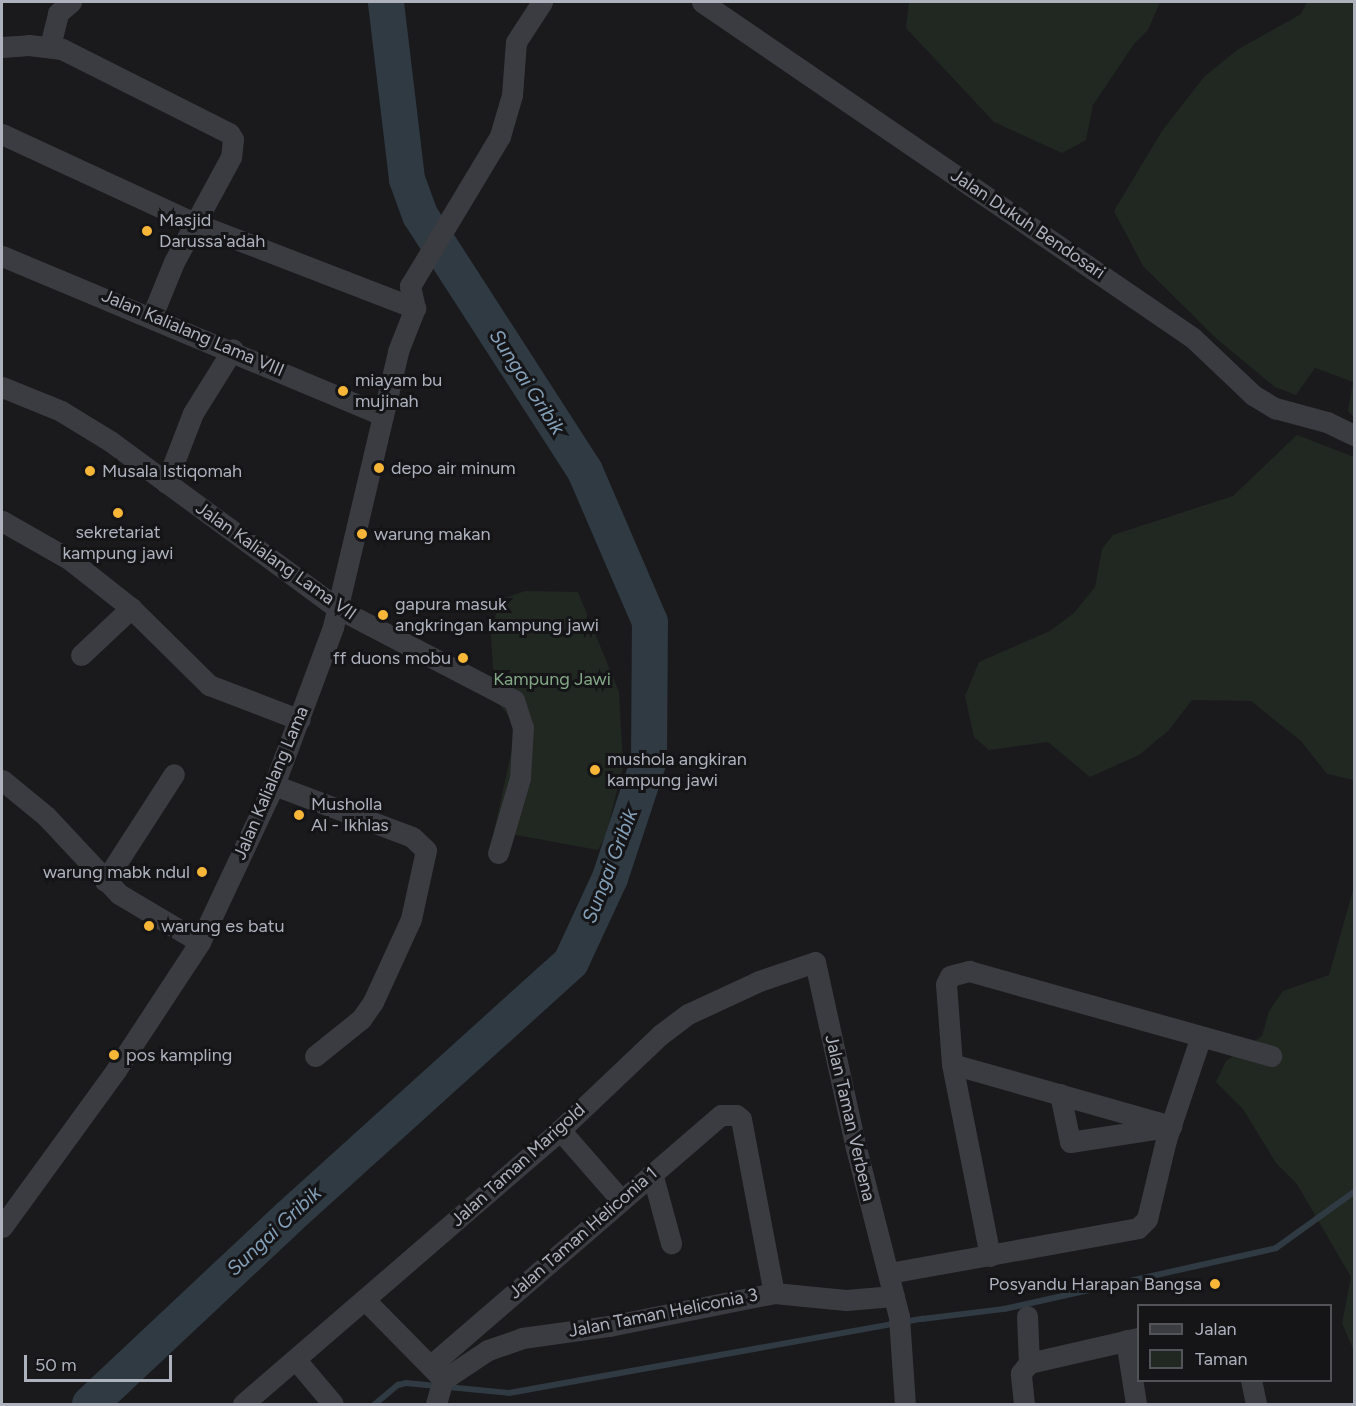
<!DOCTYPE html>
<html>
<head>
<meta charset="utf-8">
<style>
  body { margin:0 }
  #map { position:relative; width:1356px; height:1406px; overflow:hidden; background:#1a1a1d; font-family:Figtree,sans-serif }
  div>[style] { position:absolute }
  .green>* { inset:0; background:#202821 }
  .stream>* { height:6px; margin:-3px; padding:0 3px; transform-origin:3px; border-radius:3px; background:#2f3a42 }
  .river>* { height:36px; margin:-18px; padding:0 18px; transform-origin:18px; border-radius:18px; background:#2f3a42 }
  .minor>* { height:21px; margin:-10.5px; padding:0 10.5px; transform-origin:10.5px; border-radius:10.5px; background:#3b3c42 }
  .dots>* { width:16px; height:16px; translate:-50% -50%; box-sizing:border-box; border:3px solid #151518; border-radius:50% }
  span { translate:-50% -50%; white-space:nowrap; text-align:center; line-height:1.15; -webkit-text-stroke:6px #151518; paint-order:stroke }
  .poi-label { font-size:18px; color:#adb2bd }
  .left { translate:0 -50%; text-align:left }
  .right { translate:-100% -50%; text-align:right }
  .street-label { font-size:18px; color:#adb2bd }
  .park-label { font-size:18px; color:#83a885 }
  .water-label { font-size:20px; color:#83a0b8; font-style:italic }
  .frame { position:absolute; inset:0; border:3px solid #adb2bd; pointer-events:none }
  .legend { position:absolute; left:1137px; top:1304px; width:195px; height:78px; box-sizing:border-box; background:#151518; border:2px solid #52545a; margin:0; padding:8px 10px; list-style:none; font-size:18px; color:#adb2bd }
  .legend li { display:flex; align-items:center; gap:12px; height:30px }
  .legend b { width:30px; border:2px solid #52545a }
  .scale { position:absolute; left:24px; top:1355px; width:148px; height:27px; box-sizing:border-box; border:3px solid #adb2bd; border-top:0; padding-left:8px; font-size:18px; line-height:21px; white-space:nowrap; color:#adb2bd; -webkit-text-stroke:4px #151518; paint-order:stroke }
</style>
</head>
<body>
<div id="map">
  <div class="green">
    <div style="clip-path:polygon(909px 2px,1160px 2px,1148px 30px,1134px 44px,1093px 105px,1086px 140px,1062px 153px,994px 122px,906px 28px)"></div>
    <div style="clip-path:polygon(1307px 2px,1354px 2px,1354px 417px,1348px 411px,1353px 382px,1315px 368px,1296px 395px,1275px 387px,1218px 340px,1143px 266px,1114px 211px,1162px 131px,1204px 77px,1237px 50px,1301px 14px)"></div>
    <div style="clip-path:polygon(1297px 435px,1354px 457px,1354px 780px,1327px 774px,1301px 741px,1251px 701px,1192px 700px,1168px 731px,1139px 755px,1090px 777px,1048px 742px,989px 750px,974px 737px,965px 696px,979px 662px,1050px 631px,1074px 613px,1095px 587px,1102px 549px,1113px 535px,1233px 496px)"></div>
    <div style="clip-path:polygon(525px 591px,578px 592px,619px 692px,623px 766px,606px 835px,598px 850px,494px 831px,517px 726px,495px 699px,491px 636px,499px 600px)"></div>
    <div style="clip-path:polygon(1354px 887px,1354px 1351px,1342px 1323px,1351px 1277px,1297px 1184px,1276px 1163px,1243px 1109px,1216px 1082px,1226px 1061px,1262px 1036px,1269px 1011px,1283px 991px,1329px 975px)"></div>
  </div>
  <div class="stream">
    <div style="left:375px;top:1404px;width:30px;rotate:-40deg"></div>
    <div style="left:398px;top:1385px;width:8px;rotate:-14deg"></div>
    <div style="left:406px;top:1383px;width:103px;rotate:5.5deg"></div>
    <div style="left:509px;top:1393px;width:420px;rotate:-10.2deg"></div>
    <div style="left:922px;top:1319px;width:83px;rotate:-7deg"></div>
    <div style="left:1004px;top:1309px;width:279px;rotate:-12.6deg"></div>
    <div style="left:1276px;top:1248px;width:96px;rotate:-35.7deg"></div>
  </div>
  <div class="river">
    <div style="left:90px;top:1404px;width:273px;rotate:-43.2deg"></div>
    <div style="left:289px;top:1217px;width:380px;rotate:-42.1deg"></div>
    <div style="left:571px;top:962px;width:93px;rotate:-65.1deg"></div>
    <div style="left:610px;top:878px;width:124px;rotate:-71.7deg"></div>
    <div style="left:649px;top:760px;width:138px;rotate:-89.6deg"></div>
    <div style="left:650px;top:622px;width:164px;rotate:-113.3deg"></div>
    <div style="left:585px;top:471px;width:305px;rotate:-122.8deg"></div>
    <div style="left:420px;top:215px;width:38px;rotate:-110deg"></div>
    <div style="left:407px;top:179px;width:178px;rotate:-96.8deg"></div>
  </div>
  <div class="minor">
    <div style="left:702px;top:2px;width:595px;rotate:34.38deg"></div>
    <div style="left:1193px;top:338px;width:83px;rotate:43.5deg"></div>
    <div style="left:1253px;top:395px;width:26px;rotate:31deg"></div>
    <div style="left:1275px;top:408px;width:54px;rotate:15.1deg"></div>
    <div style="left:1327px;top:422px;width:30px;rotate:26deg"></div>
    <div style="left:50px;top:46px;width:34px;rotate:-76deg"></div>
    <div style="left:58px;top:13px;width:17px;rotate:-40deg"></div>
    <div style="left:2px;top:47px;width:27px;rotate:-4deg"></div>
    <div style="left:29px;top:45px;width:33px;rotate:7deg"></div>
    <div style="left:62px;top:49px;width:187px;rotate:26.7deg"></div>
    <div style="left:229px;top:133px;width:7px;rotate:56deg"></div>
    <div style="left:233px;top:139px;width:18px;rotate:96deg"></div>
    <div style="left:231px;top:157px;width:119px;rotate:118.5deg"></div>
    <div style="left:174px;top:262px;width:58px;rotate:112.2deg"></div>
    <div style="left:2px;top:134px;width:215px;rotate:24.8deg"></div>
    <div style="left:197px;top:224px;width:234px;rotate:21.1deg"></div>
    <div style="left:2px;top:256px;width:413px;rotate:22.7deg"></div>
    <div style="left:2px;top:387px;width:64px;rotate:22.1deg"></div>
    <div style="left:61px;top:411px;width:57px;rotate:31.5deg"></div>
    <div style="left:110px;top:441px;width:282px;rotate:36.3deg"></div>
    <div style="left:337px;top:608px;width:199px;rotate:27.5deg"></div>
    <div style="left:514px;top:700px;width:28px;rotate:72deg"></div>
    <div style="left:523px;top:727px;width:51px;rotate:93.4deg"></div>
    <div style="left:520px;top:778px;width:78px;rotate:106.3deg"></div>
    <div style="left:166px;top:483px;width:75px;rotate:-68.9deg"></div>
    <div style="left:193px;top:413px;width:75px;rotate:-58deg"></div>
    <div style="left:2px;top:521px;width:77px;rotate:29.6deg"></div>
    <div style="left:69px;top:559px;width:79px;rotate:38.3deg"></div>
    <div style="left:131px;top:608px;width:110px;rotate:44.6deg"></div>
    <div style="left:209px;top:685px;width:97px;rotate:21deg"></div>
    <div style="left:81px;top:655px;width:69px;rotate:-43.2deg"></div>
    <div style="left:2px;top:780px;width:57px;rotate:39.3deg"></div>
    <div style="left:46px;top:816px;width:107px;rotate:46.9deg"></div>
    <div style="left:119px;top:894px;width:94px;rotate:30.7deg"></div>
    <div style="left:274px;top:785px;width:147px;rotate:20.6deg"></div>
    <div style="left:412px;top:837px;width:19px;rotate:43deg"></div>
    <div style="left:426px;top:850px;width:71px;rotate:102.3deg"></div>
    <div style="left:411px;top:919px;width:91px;rotate:114.6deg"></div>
    <div style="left:373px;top:1002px;width:21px;rotate:125deg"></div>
    <div style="left:361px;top:1019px;width:59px;rotate:141.2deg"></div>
    <div style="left:105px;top:881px;width:127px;rotate:-57.2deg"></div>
    <div style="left:952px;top:1064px;width:228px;rotate:15.8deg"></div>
    <div style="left:1060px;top:1094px;width:49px;rotate:78.2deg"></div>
    <div style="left:1070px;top:1142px;width:98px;rotate:-8.8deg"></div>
    <div style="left:560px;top:1130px;width:93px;rotate:48.9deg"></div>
    <div style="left:652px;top:1173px;width:73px;rotate:74.8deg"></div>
    <div style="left:2px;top:1227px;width:194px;rotate:-54deg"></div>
    <div style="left:116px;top:1070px;width:153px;rotate:-56.7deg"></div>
    <div style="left:200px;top:942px;width:174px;rotate:-64.8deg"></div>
    <div style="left:274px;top:785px;width:169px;rotate:-69.5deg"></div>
    <div style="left:333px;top:627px;width:284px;rotate:-76.7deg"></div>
    <div style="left:398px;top:351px;width:46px;rotate:-68.4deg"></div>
    <div style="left:415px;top:308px;width:23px;rotate:-103deg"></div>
    <div style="left:410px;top:286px;width:175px;rotate:-59deg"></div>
    <div style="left:500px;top:136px;width:43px;rotate:-73.7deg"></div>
    <div style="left:512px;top:95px;width:53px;rotate:-85.7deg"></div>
    <div style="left:516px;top:42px;width:48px;rotate:-57deg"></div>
    <div style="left:990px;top:1256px;width:196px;rotate:-101.2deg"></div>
    <div style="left:952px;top:1064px;width:80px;rotate:-94.3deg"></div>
    <div style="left:946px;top:984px;width:9px;rotate:-63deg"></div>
    <div style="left:950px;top:976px;width:20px;rotate:-15deg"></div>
    <div style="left:969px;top:971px;width:314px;rotate:15.7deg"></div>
    <div style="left:889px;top:1273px;width:253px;rotate:-10.2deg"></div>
    <div style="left:1138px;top:1228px;width:13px;rotate:-45deg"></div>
    <div style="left:1147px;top:1219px;width:81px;rotate:-76.5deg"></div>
    <div style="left:1166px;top:1140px;width:107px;rotate:-71.4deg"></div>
    <div style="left:365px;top:1300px;width:105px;rotate:45.4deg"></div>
    <div style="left:1027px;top:1316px;width:47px;rotate:87.6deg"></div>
    <div style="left:1126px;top:1340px;width:65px;rotate:81.1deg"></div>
    <div style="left:296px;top:1360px;width:57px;rotate:49.9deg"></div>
    <div style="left:430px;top:1366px;width:384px;rotate:-40.8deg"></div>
    <div style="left:721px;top:1115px;width:15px"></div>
    <div style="left:736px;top:1115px;width:6px;rotate:39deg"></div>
    <div style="left:741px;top:1119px;width:177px;rotate:79.3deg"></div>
    <div style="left:1251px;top:1380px;width:25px;rotate:78deg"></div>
    <div style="left:243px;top:1404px;width:419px;rotate:-40.8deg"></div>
    <div style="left:560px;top:1130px;width:138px;rotate:-43.5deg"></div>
    <div style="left:660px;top:1035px;width:35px;rotate:-37deg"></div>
    <div style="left:688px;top:1014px;width:78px;rotate:-24.9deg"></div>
    <div style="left:759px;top:981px;width:59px;rotate:-18.7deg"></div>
    <div style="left:815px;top:962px;width:190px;rotate:77.6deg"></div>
    <div style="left:856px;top:1148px;width:174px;rotate:75.7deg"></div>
    <div style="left:899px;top:1317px;width:87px;rotate:86.1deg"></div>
    <div style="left:436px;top:1404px;width:25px;rotate:-74deg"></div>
    <div style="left:443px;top:1380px;width:54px;rotate:-33.7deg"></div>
    <div style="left:488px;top:1350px;width:36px;rotate:-19deg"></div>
    <div style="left:522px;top:1338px;width:88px;rotate:-7.9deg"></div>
    <div style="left:609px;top:1326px;width:168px;rotate:-11.3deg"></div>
    <div style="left:774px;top:1293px;width:72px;rotate:5.6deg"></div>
    <div style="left:846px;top:1300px;width:48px;rotate:-4.8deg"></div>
    <div style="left:1024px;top:1404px;width:31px;rotate:-96deg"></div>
    <div style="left:1021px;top:1373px;width:13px;rotate:-51deg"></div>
    <div style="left:1029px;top:1363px;width:112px;rotate:-12.9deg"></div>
  </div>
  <div class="dots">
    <div style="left:147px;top:231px;background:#f8b638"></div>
    <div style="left:343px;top:391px;background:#f8b638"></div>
    <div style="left:379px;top:468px;background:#f8b638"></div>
    <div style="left:90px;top:471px;background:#f8b638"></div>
    <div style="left:118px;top:513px;background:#f8b638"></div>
    <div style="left:362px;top:534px;background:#f8b638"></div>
    <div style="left:383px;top:615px;background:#f8b638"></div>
    <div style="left:463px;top:658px;background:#f8b638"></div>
    <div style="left:595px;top:770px;background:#f8b638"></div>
    <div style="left:299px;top:815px;background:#f8b638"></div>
    <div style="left:202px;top:872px;background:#f8b638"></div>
    <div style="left:149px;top:926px;background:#f8b638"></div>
    <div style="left:114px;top:1055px;background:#f8b638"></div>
    <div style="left:1215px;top:1284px;background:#f8b638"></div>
  </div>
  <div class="poi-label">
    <span class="left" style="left:159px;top:231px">Masjid<br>Darussa'adah</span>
    <span class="left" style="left:355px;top:391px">miayam bu<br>mujinah</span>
    <span class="left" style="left:391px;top:468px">depo air minum</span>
    <span class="left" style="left:102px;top:471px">Musala Istiqomah</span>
    <span style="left:118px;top:543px">sekretariat<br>kampung jawi</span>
    <span class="left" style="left:374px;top:534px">warung makan</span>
    <span class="left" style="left:395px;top:615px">gapura masuk<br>angkringan kampung jawi</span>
    <span class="right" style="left:451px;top:658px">ff duons mobu</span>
    <span class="left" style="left:607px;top:770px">mushola angkiran<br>kampung jawi</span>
    <span class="left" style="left:311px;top:815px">Musholla<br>Al - Ikhlas</span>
    <span class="right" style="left:190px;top:872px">warung mabk ndul</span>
    <span class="left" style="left:161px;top:926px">warung es batu</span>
    <span class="left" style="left:126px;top:1055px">pos kampling</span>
    <span class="right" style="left:1202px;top:1284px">Posyandu Harapan Bangsa</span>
  </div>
  <div class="street-label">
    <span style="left:1028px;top:224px;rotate:34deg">Jalan Dukuh Bendosari</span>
    <span style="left:193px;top:333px;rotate:23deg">Jalan Kalialang Lama VIII</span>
    <span style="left:276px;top:561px;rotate:35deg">Jalan Kalialang Lama VII</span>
    <span style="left:271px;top:783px;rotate:-67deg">Jalan Kalialang Lama</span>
    <span style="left:850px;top:1118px;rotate:77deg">Jalan Taman Verbena</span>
    <span style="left:518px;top:1165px;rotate:-42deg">Jalan Taman Marigold</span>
    <span style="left:583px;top:1233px;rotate:-41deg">Jalan Taman Heliconia 1</span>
    <span style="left:663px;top:1313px;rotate:-11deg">Jalan Taman Heliconia 3</span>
  </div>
  <div class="park-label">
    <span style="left:552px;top:679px">Kampung Jawi</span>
  </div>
  <div class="water-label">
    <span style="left:527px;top:382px;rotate:57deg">Sungai Gribik</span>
    <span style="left:610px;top:866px;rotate:-69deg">Sungai Gribik</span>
    <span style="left:274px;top:1231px;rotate:-43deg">Sungai Gribik</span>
  </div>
  <div class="frame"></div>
  <ul class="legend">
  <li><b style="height:8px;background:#3b3c42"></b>Jalan</li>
  <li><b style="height:16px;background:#202821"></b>Taman</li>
  </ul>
  <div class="scale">50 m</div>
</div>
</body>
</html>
